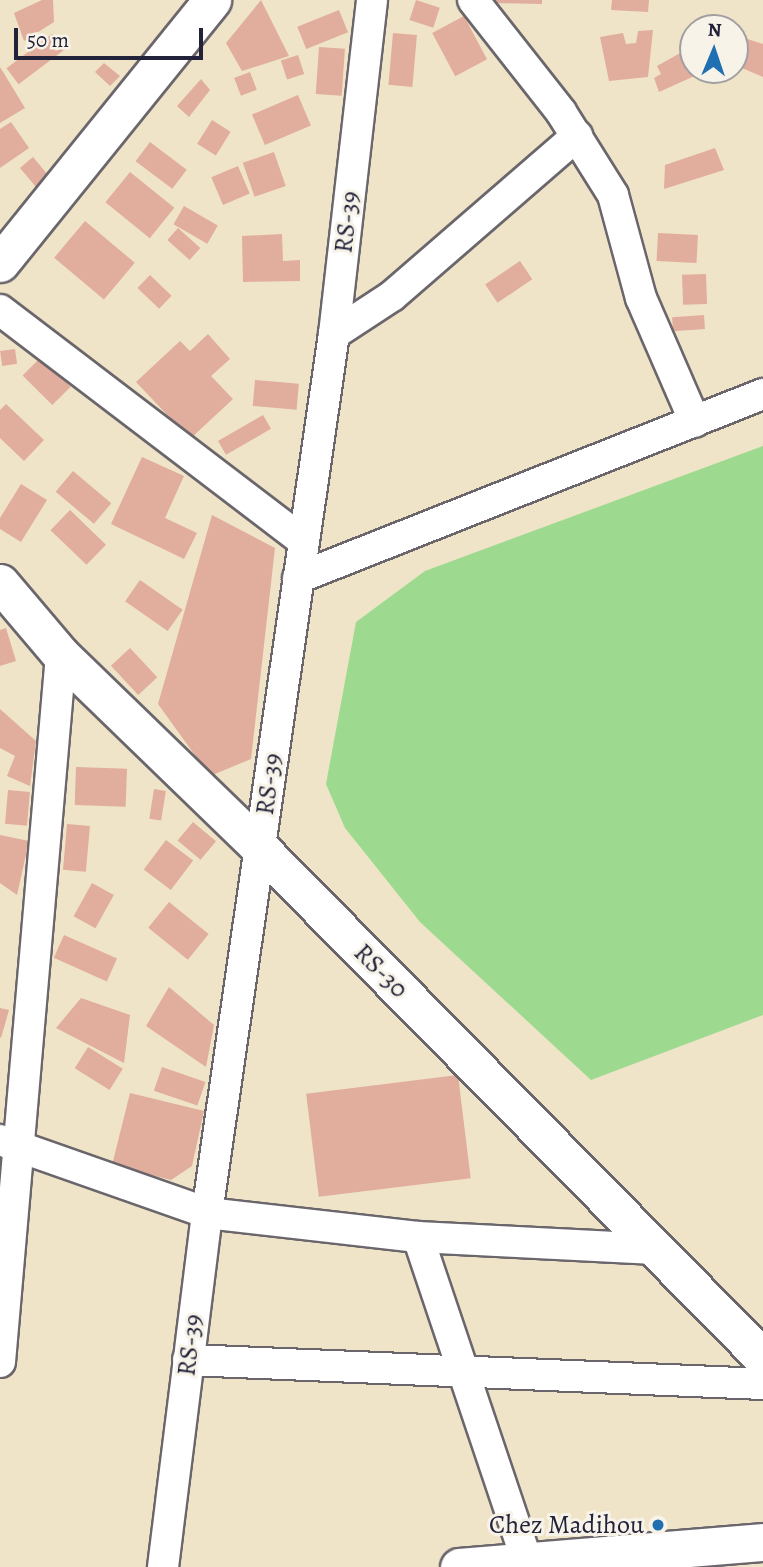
<!DOCTYPE html>
<html>
<head>
<meta charset="utf-8">
<style>
  body { margin:0 }
  #map { position:relative; width:763px; height:1567px; overflow:hidden; background:#efe4c7; font-family:Alegreya,serif }
  div>[style] { position:absolute }
  .green>* { inset:0; background:#9dda8f }
  .building>* { inset:0; background:#e1ad9d; transform-origin:0 0 }
  .roads { filter:drop-shadow(2px 0 #6a666c) drop-shadow(-2px 0 #6a666c) drop-shadow(0 2px #6a666c) drop-shadow(0 -2px #6a666c) }
  .minor>* { height:30px; margin:-15px; padding:0 15px; transform-origin:15px; border-radius:15px; background:#fff }
  .tertiary>* { height:37px; margin:-18.5px; padding:0 18.5px; transform-origin:18.5px; border-radius:18.5px; background:#fff }
  .dots>* { width:19px; height:19px; translate:-50% -50%; box-sizing:border-box; border:4px solid #f7f3e8; border-radius:50% }
  span { translate:-50% -50%; white-space:nowrap; text-align:center; line-height:1.15; -webkit-text-stroke:6px #f7f3e8; paint-order:stroke }
  .street-label { font-size:26px; color:#22223b }
  .poi-label { font-size:26px; color:#22223b }
  .right { translate:-100% -50%; text-align:right }
  .north { position:absolute; left:679px; top:14px; width:70px; height:70px; box-sizing:border-box; background:#f7f3e8; border:2px solid #a29fa3; border-radius:50%; rotate:2deg; font-size:19px; font-weight:700; line-height:28px; text-align:center; color:#22223b }
  .north::after { content:''; display:block; margin:auto; width:24px; height:32px; background:#1f6fb2; clip-path:polygon(50% 0,100% 100%,50% 72%,0 100%) }
  .scale { position:absolute; left:14px; top:28px; width:189px; height:32px; box-sizing:border-box; border:4px solid #22223b; border-top:0; padding-left:9px; font-size:21px; line-height:24px; white-space:nowrap; color:#22223b; -webkit-text-stroke:5px #f7f3e8; paint-order:stroke }
</style>
</head>
<body>
<div id="map">
  <div class="green">
    <div style="clip-path:polygon(763px 446px,763px 1015px,591px 1080px,420px 922px,345px 828px,326px 784px,356px 622px,425px 571px)"></div>
  </div>
  <div class="building">
    <div style="clip-path:polygon(42px 0,53px 0,54px 22px,24px 41px,14px 13px)"></div>
    <div style="clip-path:polygon(261px 0,289px 56px,242px 71px,226px 43px)"></div>
    <div style="left:416px;top:0;width:25px;height:21px;rotate:18deg"></div>
    <div style="clip-path:polygon(490px 0,542px 0,542px 4px,490px 3px)"></div>
    <div style="clip-path:polygon(612px 0,649px 0,648px 12px,611px 10px)"></div>
    <div style="left:339px;top:10px;width:24px;height:45px;rotate:68deg"></div>
    <div style="left:464px;top:16px;width:49px;height:36px;rotate:62deg"></div>
    <div style="clip-path:polygon(653px 30px,648px 77px,609px 81px,600px 37px,623px 33px,626px 44px,636px 43px,638px 31px)"></div>
    <div style="left:393px;top:33px;width:24px;height:52px;rotate:5deg"></div>
    <div style="left:52px;top:34px;width:20px;height:57px;rotate:53deg"></div>
    <div style="clip-path:polygon(735px 35px,763px 44px,763px 77px,735px 65px)"></div>
    <div style="clip-path:polygon(693px 46px,693px 70px,699px 74px,659px 92px,654px 78px,661px 74px,657px 66px)"></div>
    <div style="left:319px;top:47px;width:26px;height:47px;rotate:4deg"></div>
    <div style="left:298px;top:55px;width:20px;height:18px;rotate:72deg"></div>
    <div style="clip-path:polygon(104px 63px,120px 76px,110px 86px,95px 72px)"></div>
    <div style="clip-path:polygon(0 67px,25px 108px,0 123px)"></div>
    <div style="left:250px;top:72px;width:19px;height:17px;rotate:69deg"></div>
    <div style="clip-path:polygon(201px 79px,210px 90px,189px 117px,177px 106px)"></div>
    <div style="left:298px;top:95px;width:33px;height:50px;rotate:67deg"></div>
    <div style="left:212px;top:120px;width:22px;height:28px;rotate:32deg"></div>
    <div style="clip-path:polygon(11px 122px,29px 148px,0 168px,0 129px)"></div>
    <div style="left:150px;top:142px;width:46px;height:24px;rotate:37deg"></div>
    <div style="clip-path:polygon(715px 148px,724px 170px,664px 189px,665px 165px)"></div>
    <div style="left:274px;top:152px;width:36px;height:33px;rotate:71deg"></div>
    <div style="left:33px;top:157px;width:25px;height:17px;rotate:50deg"></div>
    <div style="left:238px;top:166px;width:30px;height:29px;rotate:67deg"></div>
    <div style="left:130px;top:172px;width:57px;height:39px;rotate:39deg"></div>
    <div style="left:184px;top:206px;width:39px;height:21px;rotate:30deg"></div>
    <div style="left:85px;top:221px;width:65px;height:48px;rotate:40deg"></div>
    <div style="left:178px;top:228px;width:30px;height:16px;rotate:42deg"></div>
    <div style="left:658px;top:233px;width:40px;height:28px;rotate:3deg"></div>
    <div style="clip-path:polygon(282px 234px,283px 261px,300px 260px,300px 281px,243px 282px,242px 236px)"></div>
    <div style="left:520px;top:261px;width:22px;height:42px;rotate:56deg"></div>
    <div style="left:706px;top:274px;width:30px;height:24px;rotate:88deg"></div>
    <div style="left:150px;top:275px;width:30px;height:18px;rotate:44deg"></div>
    <div style="left:704px;top:315px;width:14px;height:32px;rotate:86deg"></div>
    <div style="clip-path:polygon(208px 334px,230px 359px,211px 376px,233px 399px,190px 439px,136px 382px,180px 341px,190px 351px)"></div>
    <div style="left:15px;top:349px;width:15px;height:15px;rotate:82deg"></div>
    <div style="left:41px;top:357px;width:42px;height:26px;rotate:45deg"></div>
    <div style="left:255px;top:380px;width:44px;height:26px;rotate:5deg"></div>
    <div style="clip-path:polygon(6px 404px,44px 440px,24px 461px,0 438px,0 410px)"></div>
    <div style="left:263px;top:415px;width:16px;height:52px;rotate:60deg"></div>
    <div style="clip-path:polygon(142px 457px,184px 476px,165px 518px,197px 533px,184px 559px,111px 524px)"></div>
    <div style="left:73px;top:471px;width:50px;height:27px;rotate:40deg"></div>
    <div style="clip-path:polygon(21px 484px,47px 500px,21px 542px,0 529px,0 518px)"></div>
    <div style="left:70px;top:510px;width:50px;height:28px;rotate:44deg"></div>
    <div style="clip-path:polygon(212px 515px,275px 548px,251px 759px,210px 776px,158px 704px)"></div>
    <div style="left:140px;top:580px;width:52px;height:26px;rotate:35deg"></div>
    <div style="clip-path:polygon(6px 628px,16px 661px,0 666px,0 630px)"></div>
    <div style="left:130px;top:648px;width:40px;height:26px;rotate:47deg"></div>
    <div style="clip-path:polygon(0 709px,36px 741px,30px 786px,7px 776px,15px 756px,0 748px)"></div>
    <div style="left:76px;top:767px;width:51px;height:38px;rotate:2deg"></div>
    <div style="left:154px;top:789px;width:12px;height:30px;rotate:9deg"></div>
    <div style="left:8px;top:790px;width:22px;height:34px;rotate:5deg"></div>
    <div style="left:193px;top:822px;width:30px;height:24px;rotate:40deg"></div>
    <div style="left:67px;top:824px;width:23px;height:46px;rotate:5deg"></div>
    <div style="clip-path:polygon(0 835px,29px 841px,17px 895px,0 883px)"></div>
    <div style="left:166px;top:840px;width:34px;height:37px;rotate:37deg"></div>
    <div style="left:92px;top:883px;width:25px;height:38px;rotate:29deg"></div>
    <div style="left:169px;top:902px;width:51px;height:33px;rotate:39deg"></div>
    <div style="left:64px;top:935px;width:58px;height:25px;rotate:24deg"></div>
    <div style="clip-path:polygon(169px 987px,214px 1025px,206px 1067px,146px 1026px)"></div>
    <div style="clip-path:polygon(81px 998px,130px 1015px,124px 1063px,56px 1028px)"></div>
    <div style="clip-path:polygon(0 1008px,9px 1010px,1px 1038px,0 1037px)"></div>
    <div style="left:88px;top:1047px;width:41px;height:25px;rotate:32deg"></div>
    <div style="left:162px;top:1067px;width:46px;height:25px;rotate:19deg"></div>
    <div style="left:458px;top:1075px;width:104px;height:153px;rotate:83deg"></div>
    <div style="clip-path:polygon(130px 1093px,204px 1111px,192px 1166px,171px 1180px,112px 1165px)"></div>
  </div>
  <div class="roads">
    <div class="minor">
      <div style="left:473px;top:0;width:142px;rotate:51.8deg"></div>
      <div style="left:561px;top:112px;width:98px;rotate:57.9deg"></div>
      <div style="left:613px;top:195px;width:107px;rotate:74.8deg"></div>
      <div style="left:641px;top:298px;width:135px;rotate:66.5deg"></div>
      <div style="left:0;top:310px;width:380px;rotate:37.3deg"></div>
      <div style="left:334px;top:334px;width:69px;rotate:-33.2deg"></div>
      <div style="left:392px;top:296px;width:245px;rotate:-40.9deg"></div>
      <div style="left:298px;top:578px;width:500px;rotate:-21.59deg"></div>
      <div style="left:0;top:1140px;width:219px;rotate:19.4deg"></div>
      <div style="left:207px;top:1213px;width:212px;rotate:6.5deg"></div>
      <div style="left:418px;top:1237px;width:237px;rotate:2.9deg"></div>
      <div style="left:418px;top:1237px;width:344px;rotate:71.4deg"></div>
      <div style="left:188px;top:1360px;width:576px;rotate:2.39deg"></div>
      <div style="left:0;top:1362px;width:710px;rotate:-85.07deg"></div>
      <div style="left:163px;top:1567px;width:357px;rotate:-82.9deg"></div>
      <div style="left:207px;top:1213px;width:888px;rotate:-81.78deg"></div>
      <div style="left:334px;top:334px;width:336px;rotate:-83.5deg"></div>
    </div>
    <div class="tertiary">
      <div style="left:0;top:263px;width:338px;rotate:-51.1deg"></div>
      <div style="left:0;top:583px;width:94px;rotate:49.7deg"></div>
      <div style="left:61px;top:655px;width:277px;rotate:44.1deg"></div>
      <div style="left:260px;top:848px;width:716px;rotate:45.4deg"></div>
      <div style="left:459px;top:1567px;width:305px;rotate:-4.7deg"></div>
    </div>
  </div>
  <div class="dots">
    <div style="left:658px;top:1525px;background:#1f6fb2"></div>
  </div>
  <div class="street-label">
    <span style="left:347px;top:222px;rotate:-83deg">RS-39</span>
    <span style="left:269px;top:784px;rotate:-82deg">RS-39</span>
    <span style="left:381px;top:971px;rotate:45deg">RS-30</span>
    <span style="left:190px;top:1345px;rotate:-83deg">RS-39</span>
  </div>
  <div class="poi-label">
    <span class="right" style="left:644px;top:1525px">Chez Madihou</span>
  </div>
  <div class="north">N</div>
  <div class="scale">50 m</div>
</div>
</body>
</html>
